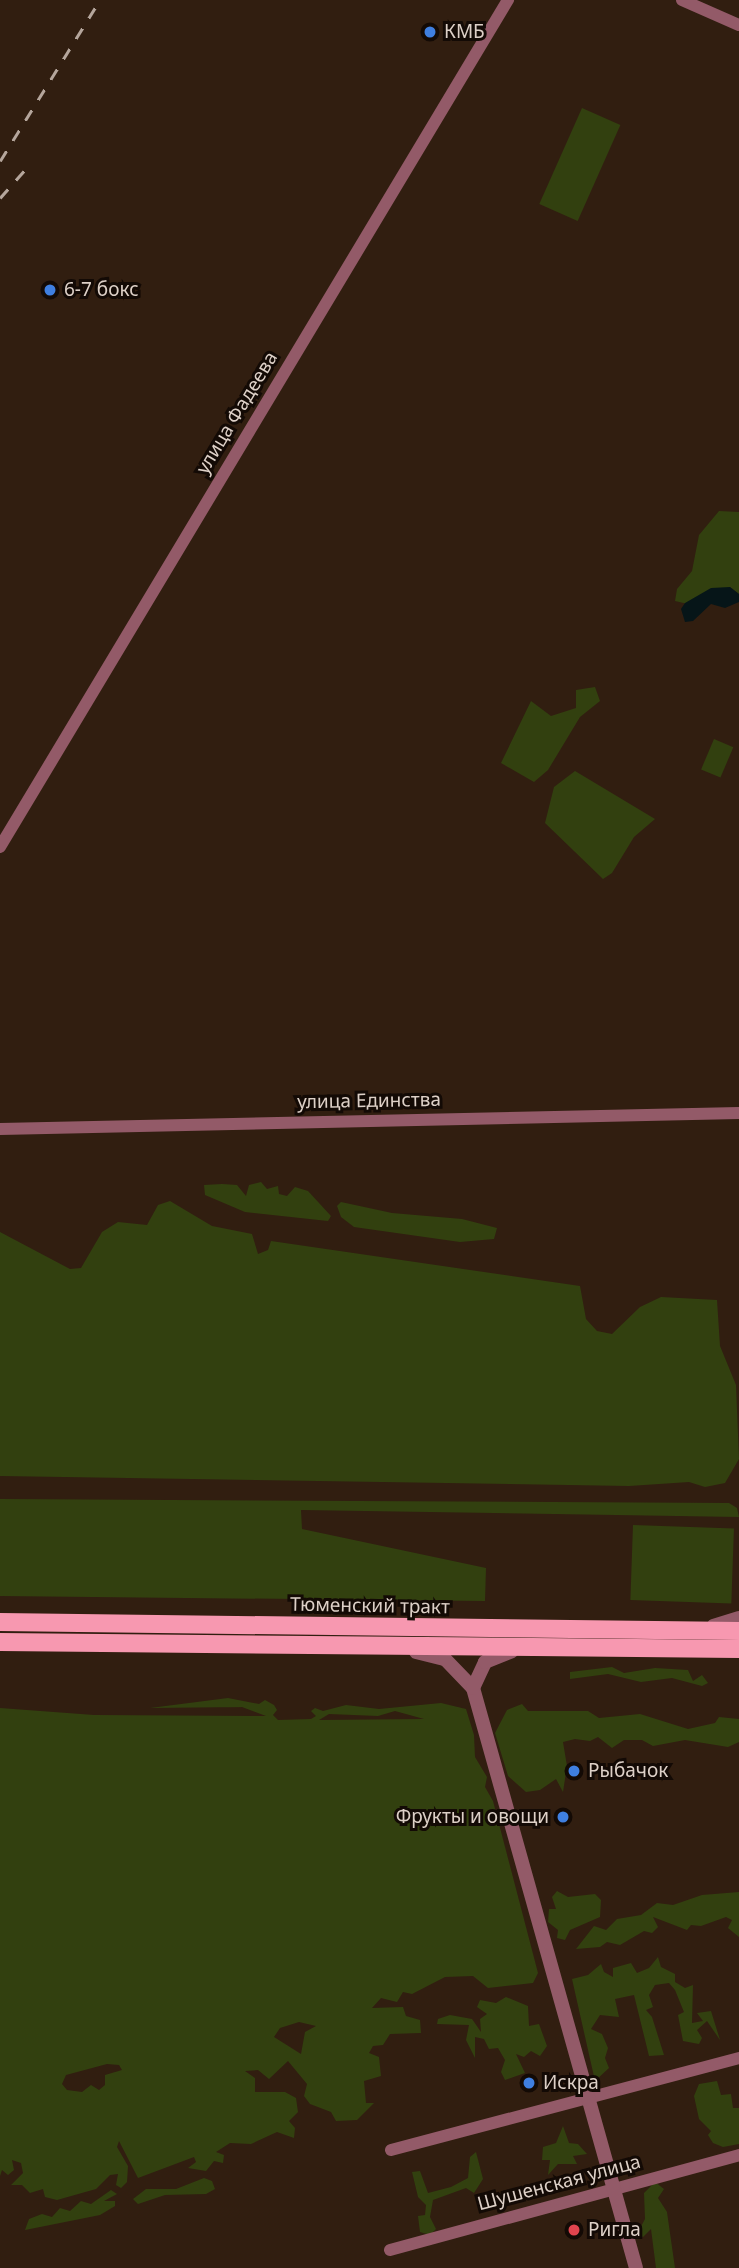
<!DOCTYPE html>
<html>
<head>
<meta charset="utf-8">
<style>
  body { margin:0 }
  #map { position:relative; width:739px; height:2268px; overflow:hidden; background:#311e10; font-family:"Noto Sans",sans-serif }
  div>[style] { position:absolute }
  .green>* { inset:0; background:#32400f; transform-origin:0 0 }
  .water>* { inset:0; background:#061518 }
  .minor>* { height:12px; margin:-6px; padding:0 6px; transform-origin:6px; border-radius:6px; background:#935a68 }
  .tertiary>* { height:14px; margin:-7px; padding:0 7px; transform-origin:7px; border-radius:7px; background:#935a68 }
  .primary>* { height:18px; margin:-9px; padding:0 9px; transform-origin:9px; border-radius:9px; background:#f798b0 }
  .rail>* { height:2.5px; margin-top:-1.25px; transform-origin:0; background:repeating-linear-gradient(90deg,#b5a69c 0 12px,transparent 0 24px) }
  .dots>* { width:19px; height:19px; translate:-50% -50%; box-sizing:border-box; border:4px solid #130a05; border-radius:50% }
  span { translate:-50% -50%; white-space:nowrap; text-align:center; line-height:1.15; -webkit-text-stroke:6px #130a05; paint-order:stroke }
  .poi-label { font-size:19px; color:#ddd0c7 }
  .left { translate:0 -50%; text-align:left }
  .right { translate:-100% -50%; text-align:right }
  .street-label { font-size:19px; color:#ddd0c7 }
</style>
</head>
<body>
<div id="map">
  <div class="green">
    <div style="left:582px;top:108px;width:42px;height:105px;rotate:24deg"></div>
    <div style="clip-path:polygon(719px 511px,739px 512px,739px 594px,730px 587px,688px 604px,675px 601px,677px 589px,692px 571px,699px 535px)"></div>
    <div style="clip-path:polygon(595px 687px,600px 701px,580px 717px,548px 770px,534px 782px,501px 763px,531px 701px,551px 716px,576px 708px,576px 690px)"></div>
    <div style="left:714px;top:739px;width:21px;height:33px;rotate:23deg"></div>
    <div style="clip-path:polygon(575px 771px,655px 819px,634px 837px,612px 873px,603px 879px,545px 823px,554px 787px)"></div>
    <div style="clip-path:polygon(261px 1182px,267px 1189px,278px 1186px,279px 1194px,287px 1196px,295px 1187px,308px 1191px,331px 1216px,328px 1221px,245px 1212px,205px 1195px,204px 1185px,222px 1184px,237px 1185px,246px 1196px,249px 1185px)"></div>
    <div style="clip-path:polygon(170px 1201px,212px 1226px,252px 1234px,258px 1254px,268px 1250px,271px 1241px,580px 1286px,586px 1319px,597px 1331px,612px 1334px,640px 1307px,661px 1297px,717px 1300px,720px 1346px,736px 1385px,739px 1459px,725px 1483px,705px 1487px,689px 1482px,629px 1486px,0 1476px,0 1232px,70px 1269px,81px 1268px,102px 1232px,118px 1222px,147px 1225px,158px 1205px)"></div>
    <div style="clip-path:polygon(341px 1202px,392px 1213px,462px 1219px,497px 1228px,494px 1239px,460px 1242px,354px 1227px,341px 1217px,337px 1206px)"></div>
    <div style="clip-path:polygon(0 1499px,729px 1503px,737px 1508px,739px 1517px,301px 1510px,302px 1529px,486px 1568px,485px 1601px,0 1596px)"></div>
    <div style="left:633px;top:1525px;width:101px;height:75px;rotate:2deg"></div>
    <div style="clip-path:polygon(612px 1667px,624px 1673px,655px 1668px,688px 1670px,693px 1681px,702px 1675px,708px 1683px,702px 1686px,672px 1678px,641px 1682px,608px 1674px,570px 1679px,570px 1672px)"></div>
    <div style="clip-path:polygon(evenodd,228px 1698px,259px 1704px,265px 1700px,274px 1705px,277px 1710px,273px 1715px,278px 1720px,311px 1719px,316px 1716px,311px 1711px,315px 1708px,323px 1711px,346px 1705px,379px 1709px,441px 1703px,466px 1709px,474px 1735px,475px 1757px,487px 1777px,485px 1787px,493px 1801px,538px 1973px,533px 1983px,488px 1988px,473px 1976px,445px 1977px,412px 1994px,403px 1992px,397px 2002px,381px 1998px,372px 2008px,403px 2007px,406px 2016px,420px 2020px,421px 2033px,390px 2034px,383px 2045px,373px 2046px,369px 2053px,379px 2057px,381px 2076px,364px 2081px,366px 2103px,374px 2103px,357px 2120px,336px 2121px,331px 2112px,310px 2104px,304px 2096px,307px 2084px,288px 2061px,269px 2079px,258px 2070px,245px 2071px,255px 2078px,255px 2092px,285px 2092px,296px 2098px,298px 2112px,289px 2121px,295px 2128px,294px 2138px,277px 2132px,251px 2144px,230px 2143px,216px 2152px,224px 2155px,223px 2163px,214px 2161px,206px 2171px,188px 2168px,196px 2162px,194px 2157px,138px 2178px,119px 2141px,117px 2147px,128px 2166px,127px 2182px,121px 2188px,116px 2185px,118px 2174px,110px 2175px,96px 2189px,57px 2200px,45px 2197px,43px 2189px,30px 2193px,22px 2185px,11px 2185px,23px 2173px,21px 2163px,12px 2160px,14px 2170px,8px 2175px,2px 2170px,0 2176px,0 1708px,94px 1715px,266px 1716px,242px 1707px,150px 1708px,228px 1698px,395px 1711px,424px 1719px,319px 1720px,329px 1714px,378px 1716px,395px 1711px,228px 1698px,299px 2022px,316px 2026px,305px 2032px,301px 2054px,274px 2037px,280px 2028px,299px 2022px,228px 1698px,107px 2064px,119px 2065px,122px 2070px,105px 2075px,105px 2085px,99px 2090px,91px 2085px,82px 2092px,67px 2090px,62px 2084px,66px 2075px,107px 2064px)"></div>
    <div style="clip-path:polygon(522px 1704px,528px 1711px,588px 1711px,599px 1718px,640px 1714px,688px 1729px,715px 1723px,719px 1717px,739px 1719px,739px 1742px,728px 1747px,685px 1740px,653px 1746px,642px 1740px,624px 1740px,612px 1748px,598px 1737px,590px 1741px,575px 1739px,563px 1742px,567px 1766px,563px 1792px,556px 1779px,540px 1790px,526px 1792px,508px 1776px,495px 1733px,507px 1710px)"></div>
    <div style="clip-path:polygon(557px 1891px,568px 1897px,595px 1894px,601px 1900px,600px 1917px,570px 1930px,565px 1940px,557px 1938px,558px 1930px,548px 1922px,549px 1909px,556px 1909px,552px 1897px)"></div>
    <div style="clip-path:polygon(739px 1892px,739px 1937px,728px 1928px,732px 1920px,726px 1917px,701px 1926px,691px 1925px,687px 1930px,653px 1917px,658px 1927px,652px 1933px,644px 1931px,620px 1945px,607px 1942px,600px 1947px,576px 1949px,594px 1926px,606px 1930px,617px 1919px,641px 1915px,657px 1903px,673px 1905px,702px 1895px)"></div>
    <div style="clip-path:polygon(658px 1957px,661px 1967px,675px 1974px,675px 1982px,685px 1988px,693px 1985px,692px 2023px,703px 2021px,697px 2013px,711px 2011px,720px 2040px,707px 2021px,697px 2030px,702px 2038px,699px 2044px,683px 2041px,678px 2015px,684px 2012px,675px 1990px,669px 1983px,655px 1985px,649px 1995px,653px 2007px,646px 2010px,652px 2017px,664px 2055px,649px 2056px,634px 1995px,615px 1999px,619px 2017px,600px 2015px,591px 2029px,602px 2034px,608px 2048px,605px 2058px,609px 2068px,595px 2081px,572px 1979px,588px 1975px,601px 1964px,604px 1972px,613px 1977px,613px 1968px,631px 1963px,637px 1973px,649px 1968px)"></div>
    <div style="clip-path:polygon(506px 1997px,528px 2006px,529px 2026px,539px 2024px,547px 2046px,540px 2056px,531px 2051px,524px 2057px,516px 2054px,525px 2073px,505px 2080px,501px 2072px,505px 2060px,498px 2048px,489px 2049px,484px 2039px,475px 2037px,475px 2058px,466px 2040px,469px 2025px,437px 2024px,438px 2019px,450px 2015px,472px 2019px,481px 2032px,480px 2019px,487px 2014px,477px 2007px,480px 2000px,496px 2003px)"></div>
    <div style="clip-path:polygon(717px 2081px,721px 2095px,731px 2094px,733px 2108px,739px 2108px,739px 2144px,723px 2147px,713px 2143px,708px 2135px,711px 2131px,699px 2119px,694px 2096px,699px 2084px)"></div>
    <div style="clip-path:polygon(563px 2126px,569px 2143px,578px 2144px,587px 2154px,573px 2156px,577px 2164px,558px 2164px,548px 2175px,550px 2160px,542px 2160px,543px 2147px,556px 2143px)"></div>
    <div style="clip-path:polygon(476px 2152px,483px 2179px,474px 2193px,466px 2188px,433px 2200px,430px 2217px,436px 2229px,430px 2235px,420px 2232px,418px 2216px,425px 2215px,426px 2205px,418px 2197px,412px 2172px,420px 2171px,428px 2193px,451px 2187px,468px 2178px,470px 2157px)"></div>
    <div style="clip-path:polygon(204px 2178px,212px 2181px,215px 2189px,206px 2194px,165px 2195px,138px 2204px,133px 2199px,146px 2189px,176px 2189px)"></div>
    <div style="clip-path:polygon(655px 2182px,664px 2189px,658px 2198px,667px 2212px,675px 2268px,656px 2268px,651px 2229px,643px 2237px,637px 2234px,645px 2219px,644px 2193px)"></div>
    <div style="clip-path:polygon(111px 2190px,117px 2194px,104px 2201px,115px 2201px,115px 2206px,100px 2215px,25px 2230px,29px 2219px,42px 2214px,52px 2217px,60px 2208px,70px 2211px,81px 2201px,91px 2204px)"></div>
  </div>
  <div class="water">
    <div style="clip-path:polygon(730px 587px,739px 594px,739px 602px,725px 608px,711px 604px,693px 621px,685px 622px,681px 609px,685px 603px,711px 588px)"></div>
  </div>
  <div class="minor">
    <div style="left:682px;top:0;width:62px;rotate:23.7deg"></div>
    <div style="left:0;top:847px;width:988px;rotate:-59.05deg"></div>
    <div style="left:0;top:1129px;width:739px;rotate:-1.24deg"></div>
    <div style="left:713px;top:1625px;width:27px;rotate:-17deg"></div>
    <div style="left:391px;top:2150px;width:360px;rotate:-14.8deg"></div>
    <div style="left:390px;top:2250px;width:362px;rotate:-15.2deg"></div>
  </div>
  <div class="tertiary">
    <div style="left:416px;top:1652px;width:30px;rotate:14deg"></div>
    <div style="left:445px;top:1659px;width:40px;rotate:46deg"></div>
    <div style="left:473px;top:1688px;width:602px;rotate:74.3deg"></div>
    <div style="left:473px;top:1688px;width:29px;rotate:-65deg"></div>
    <div style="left:485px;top:1662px;width:29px;rotate:-22deg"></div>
  </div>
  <div class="primary">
    <div style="left:0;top:1622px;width:739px;rotate:0.7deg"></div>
    <div style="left:0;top:1642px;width:739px;rotate:0.54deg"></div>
  </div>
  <div class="rail">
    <div style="left:0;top:161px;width:190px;rotate:-58.2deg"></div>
    <div style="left:0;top:198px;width:45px;rotate:-48.6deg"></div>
  </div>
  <div class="dots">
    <div style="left:430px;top:32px;background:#3f7fe0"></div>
    <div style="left:50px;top:290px;background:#3f7fe0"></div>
    <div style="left:574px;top:1771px;background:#3f7fe0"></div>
    <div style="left:563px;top:1817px;background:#3f7fe0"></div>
    <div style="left:529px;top:2083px;background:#3f7fe0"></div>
    <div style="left:574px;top:2230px;background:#e0444e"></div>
  </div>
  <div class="poi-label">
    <span class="left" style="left:444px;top:32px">КМБ</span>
    <span class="left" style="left:64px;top:290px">6-7 бокс</span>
    <span class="left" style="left:588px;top:1771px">Рыбачок</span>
    <span class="right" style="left:549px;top:1817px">Фрукты и овощи</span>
    <span class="left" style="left:543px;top:2083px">Искра</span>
    <span class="left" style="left:588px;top:2230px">Ригла</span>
  </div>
  <div class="street-label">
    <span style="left:237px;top:413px;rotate:-59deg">улица Фадеева</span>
    <span style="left:369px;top:1101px;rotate:-1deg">улица Единства</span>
    <span style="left:370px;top:1606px;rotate:1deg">Тюменский тракт</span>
    <span style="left:559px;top:2183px;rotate:-15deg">Шушенская улица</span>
  </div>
</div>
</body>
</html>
